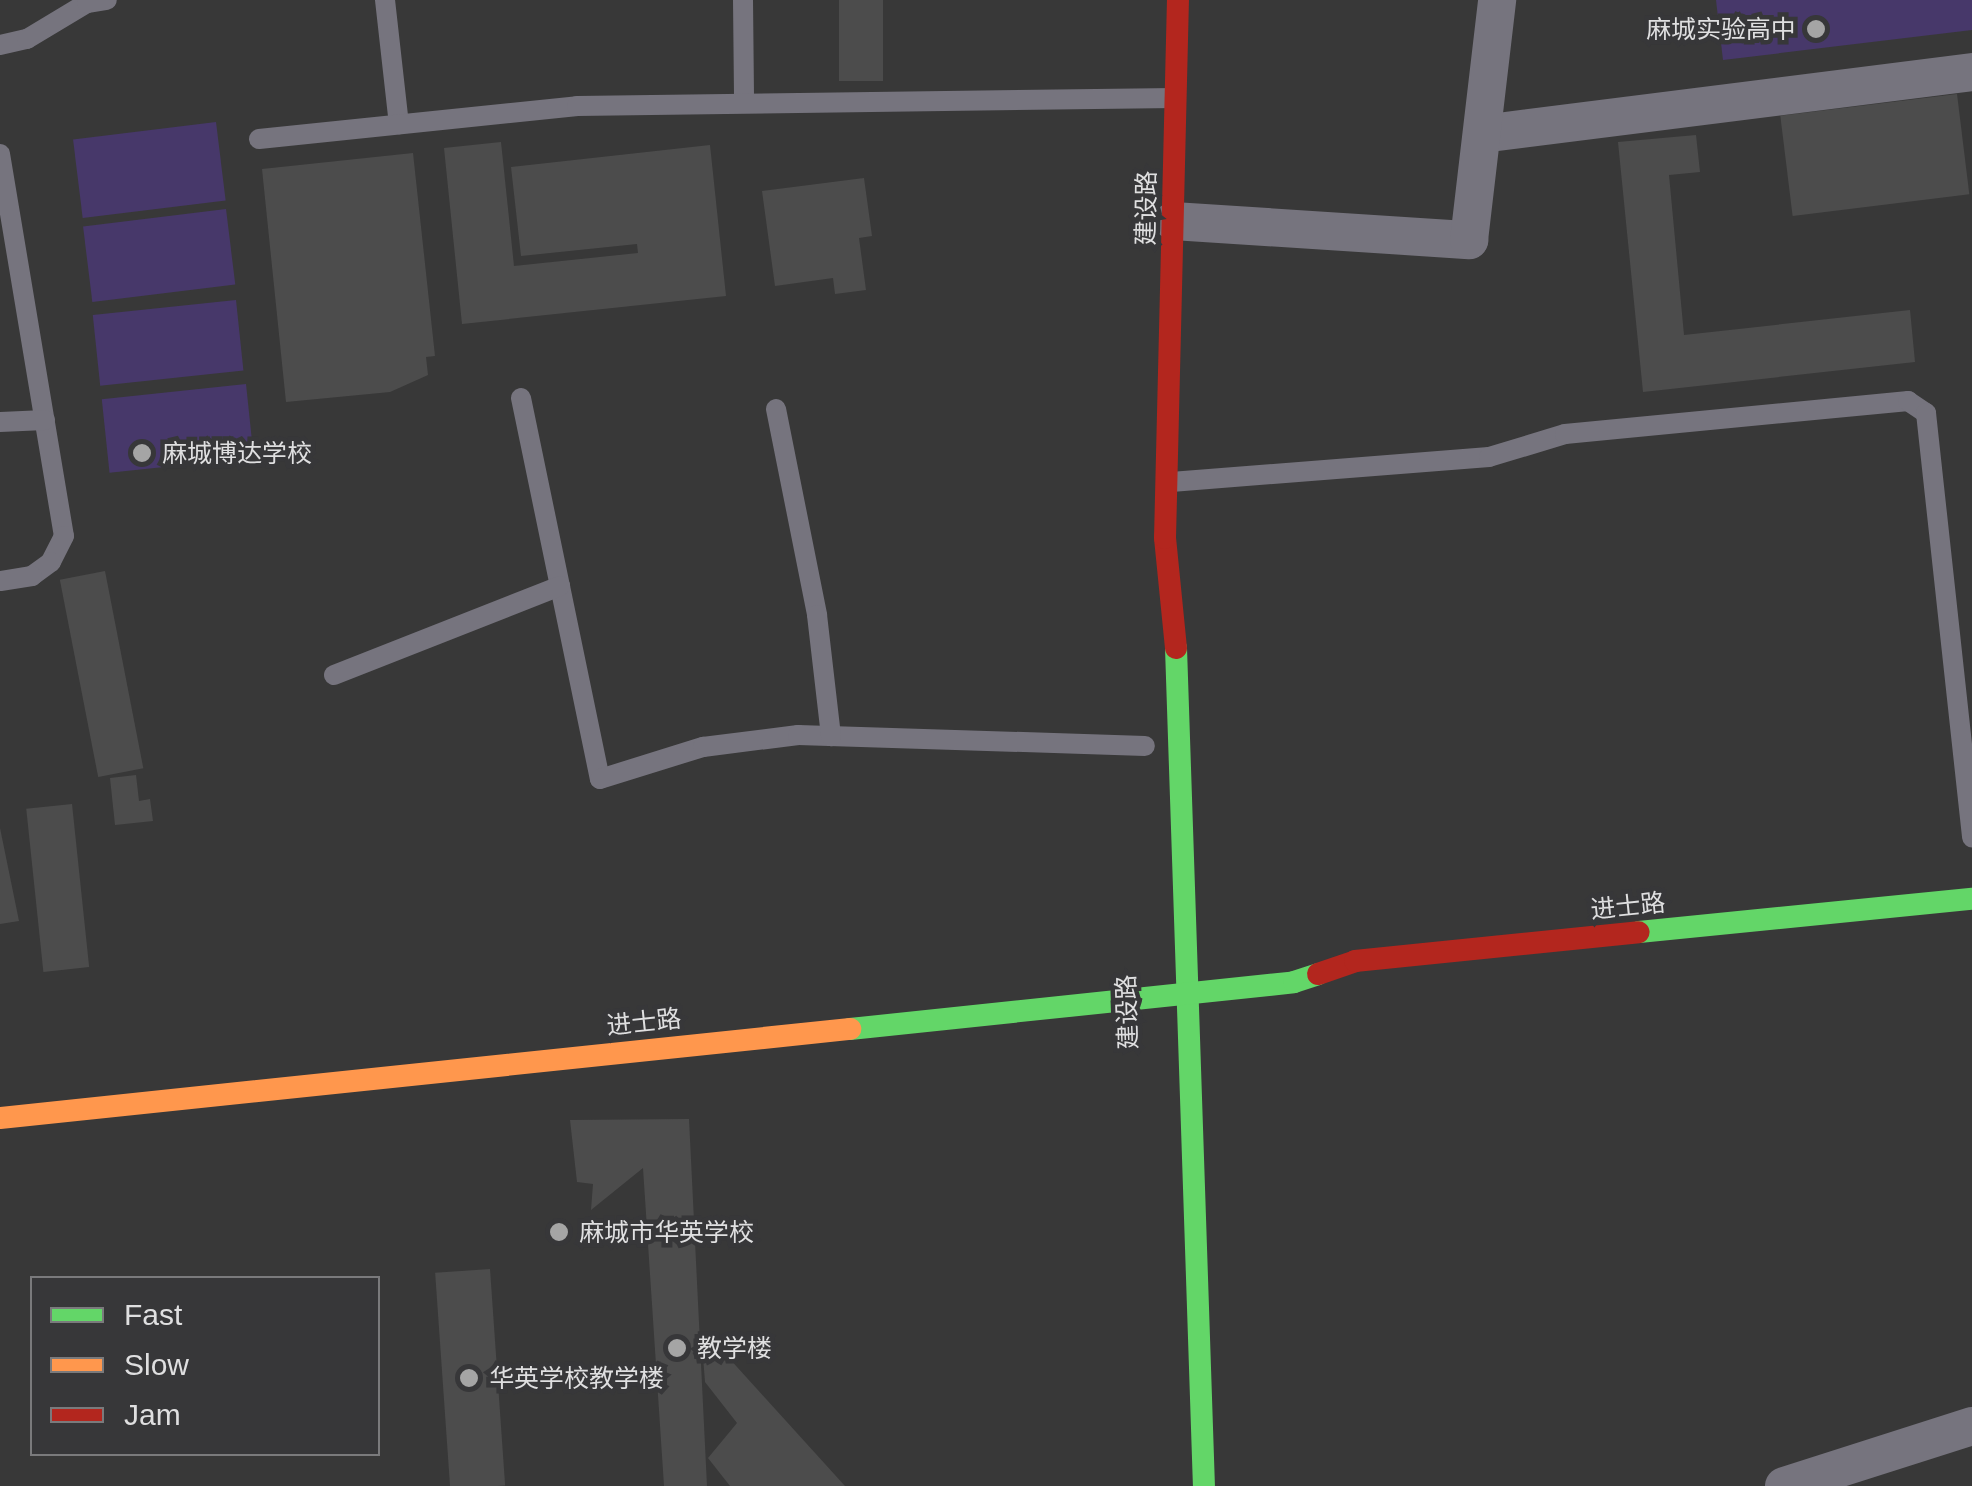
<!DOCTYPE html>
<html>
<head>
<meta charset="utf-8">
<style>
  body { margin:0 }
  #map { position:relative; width:1972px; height:1486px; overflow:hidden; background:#383838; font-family:Helvetica,"Noto Sans SC",sans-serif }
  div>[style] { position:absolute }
  .green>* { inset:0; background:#47386a; transform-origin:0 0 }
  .building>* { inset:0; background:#4c4c4c; transform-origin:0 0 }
  .lane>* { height:20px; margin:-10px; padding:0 10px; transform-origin:10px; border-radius:10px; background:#76747e }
  .street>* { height:38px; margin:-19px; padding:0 19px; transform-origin:19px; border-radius:19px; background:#76747e }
  .fast>* { height:22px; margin:-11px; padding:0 11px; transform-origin:11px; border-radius:11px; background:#63d668 }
  .slow>* { height:22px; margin:-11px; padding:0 11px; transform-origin:11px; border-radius:11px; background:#ff974d }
  .jam>* { height:22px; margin:-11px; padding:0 11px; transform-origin:11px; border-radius:11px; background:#b3261e }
  .dots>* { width:28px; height:28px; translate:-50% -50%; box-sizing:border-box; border:5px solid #373739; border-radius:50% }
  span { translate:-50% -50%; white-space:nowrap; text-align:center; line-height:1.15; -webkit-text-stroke:9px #373739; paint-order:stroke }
  .poi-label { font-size:25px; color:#dfdfe0 }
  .right { translate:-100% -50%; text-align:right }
  .left { translate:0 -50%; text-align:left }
  .street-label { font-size:25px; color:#dfdfe0 }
  .legend { position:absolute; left:30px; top:1276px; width:350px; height:180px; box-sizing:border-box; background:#373739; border:2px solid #7a7a7c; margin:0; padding:12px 18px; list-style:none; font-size:30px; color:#dfdfe0 }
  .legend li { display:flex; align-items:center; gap:20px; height:50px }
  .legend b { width:50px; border:2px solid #7a7a7c }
</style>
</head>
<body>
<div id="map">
  <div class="green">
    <div style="clip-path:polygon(1716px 0,1972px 0,1972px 30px,1723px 60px)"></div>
    <div style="left:216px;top:122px;width:79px;height:144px;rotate:83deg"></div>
    <div style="left:226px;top:209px;width:76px;height:144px;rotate:83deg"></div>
    <div style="left:236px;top:300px;width:71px;height:144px;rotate:84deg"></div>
    <div style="left:246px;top:384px;width:74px;height:145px;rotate:84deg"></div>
  </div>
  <div class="building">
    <div style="left:839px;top:0;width:44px;height:81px"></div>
    <div style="left:1957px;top:94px;width:101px;height:178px;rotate:83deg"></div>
    <div style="clip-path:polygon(1696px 135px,1700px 172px,1669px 175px,1684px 335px,1910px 310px,1915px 362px,1643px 392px,1618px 142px)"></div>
    <div style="clip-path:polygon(501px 142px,514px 266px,638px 253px,637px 244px,521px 256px,511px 167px,710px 145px,726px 296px,462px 324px,444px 148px)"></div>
    <div style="clip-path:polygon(413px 153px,435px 356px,426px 357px,428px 375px,390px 392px,286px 402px,262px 169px)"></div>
    <div style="clip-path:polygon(864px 178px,872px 236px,859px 238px,866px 290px,835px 294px,833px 278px,775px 286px,762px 191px)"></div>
    <div style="left:105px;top:571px;width:201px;height:46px;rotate:79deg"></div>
    <div style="clip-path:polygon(136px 775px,139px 801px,150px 799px,153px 821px,115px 825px,110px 778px)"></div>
    <div style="left:72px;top:804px;width:164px;height:46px;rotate:84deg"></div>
    <div style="clip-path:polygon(0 828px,19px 921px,0 924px)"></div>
    <div style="clip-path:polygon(689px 1119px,707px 1486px,664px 1486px,643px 1168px,591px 1210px,593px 1184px,577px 1182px,570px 1120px)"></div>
    <div style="left:490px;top:1269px;width:217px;height:55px;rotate:86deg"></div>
    <div style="clip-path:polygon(728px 1340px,728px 1357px,845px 1486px,730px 1486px,708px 1458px,737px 1423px,705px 1382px,702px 1344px)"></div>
  </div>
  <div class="lane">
    <div style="left:385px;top:0;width:125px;rotate:83.6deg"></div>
    <div style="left:743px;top:0;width:99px;rotate:89.4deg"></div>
    <div style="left:0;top:45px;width:28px;rotate:-13deg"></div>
    <div style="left:27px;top:39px;width:70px;rotate:-31deg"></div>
    <div style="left:87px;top:3px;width:20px;rotate:-9deg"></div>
    <div style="left:259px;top:139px;width:320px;rotate:-5.9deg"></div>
    <div style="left:577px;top:106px;width:598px;rotate:-0.77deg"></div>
    <div style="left:0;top:154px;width:387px;rotate:80.5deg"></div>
    <div style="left:64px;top:536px;width:29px;rotate:117deg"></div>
    <div style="left:51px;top:562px;width:24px;rotate:144deg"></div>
    <div style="left:32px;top:576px;width:32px;rotate:171deg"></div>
    <div style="left:521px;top:398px;width:389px;rotate:78.3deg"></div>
    <div style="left:600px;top:779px;width:108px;rotate:-17.3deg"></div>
    <div style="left:703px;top:747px;width:96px;rotate:-7.2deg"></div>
    <div style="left:798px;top:735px;width:347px;rotate:1.8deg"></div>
    <div style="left:776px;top:409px;width:210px;rotate:78.7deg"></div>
    <div style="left:817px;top:615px;width:122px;rotate:83.4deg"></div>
    <div style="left:0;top:422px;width:45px;rotate:-2.5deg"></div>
    <div style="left:1171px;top:482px;width:319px;rotate:-4.5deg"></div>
    <div style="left:1489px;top:457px;width:79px;rotate:-16.8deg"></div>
    <div style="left:1565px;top:434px;width:345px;rotate:-5.5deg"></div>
    <div style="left:1908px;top:401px;width:22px;rotate:34deg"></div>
    <div style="left:1926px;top:413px;width:427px;rotate:83.8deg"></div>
    <div style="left:334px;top:675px;width:243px;rotate:-21.5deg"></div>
  </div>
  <div class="street">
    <div style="left:1482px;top:134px;width:494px;rotate:-7.2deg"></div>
    <div style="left:1173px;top:221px;width:297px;rotate:3.7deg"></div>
    <div style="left:1469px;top:240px;width:242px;rotate:-83.3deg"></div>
    <div style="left:1784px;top:1486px;width:197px;rotate:-17.7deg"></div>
  </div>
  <div class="fast">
    <div style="left:1176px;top:648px;width:838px;rotate:88.09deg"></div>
    <div style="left:1639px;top:932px;width:335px;rotate:-5.7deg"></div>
    <div style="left:850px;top:1029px;width:446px;rotate:-6deg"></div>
    <div style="left:1294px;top:982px;width:25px;rotate:-18deg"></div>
  </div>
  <div class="slow">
    <div style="left:0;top:1118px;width:855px;rotate:-5.98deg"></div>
  </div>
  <div class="jam">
    <div style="left:1176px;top:648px;width:111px;rotate:-95.7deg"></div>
    <div style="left:1165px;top:538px;width:538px;rotate:-88.62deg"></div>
    <div style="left:1318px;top:974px;width:39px;rotate:-19deg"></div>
    <div style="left:1355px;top:961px;width:285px;rotate:-5.8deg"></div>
  </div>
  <div class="dots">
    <div style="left:1816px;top:29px;background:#a5a5a5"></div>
    <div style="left:142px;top:453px;background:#a5a5a5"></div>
    <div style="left:559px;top:1232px;background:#a5a5a5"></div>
    <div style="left:677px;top:1348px;background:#a5a5a5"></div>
    <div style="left:469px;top:1378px;background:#a5a5a5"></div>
  </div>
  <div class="poi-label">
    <span class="right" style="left:1796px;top:29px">麻城实验高中</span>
    <span class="left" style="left:162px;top:453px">麻城博达学校</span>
    <span class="left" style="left:579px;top:1232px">麻城市华英学校</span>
    <span class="left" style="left:697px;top:1348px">教学楼</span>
    <span class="left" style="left:489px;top:1378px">华英学校教学楼</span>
  </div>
  <div class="street-label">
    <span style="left:1146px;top:208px;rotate:-89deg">建设路</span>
    <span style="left:1628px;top:906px;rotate:-6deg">进士路</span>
    <span style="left:1127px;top:1012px;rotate:-92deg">建设路</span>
    <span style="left:644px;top:1022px;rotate:-6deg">进士路</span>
  </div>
  <ul class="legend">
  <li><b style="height:12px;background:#63d668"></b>Fast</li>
  <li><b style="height:12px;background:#ff974d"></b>Slow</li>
  <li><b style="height:12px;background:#b3261e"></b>Jam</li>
  </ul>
</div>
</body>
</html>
